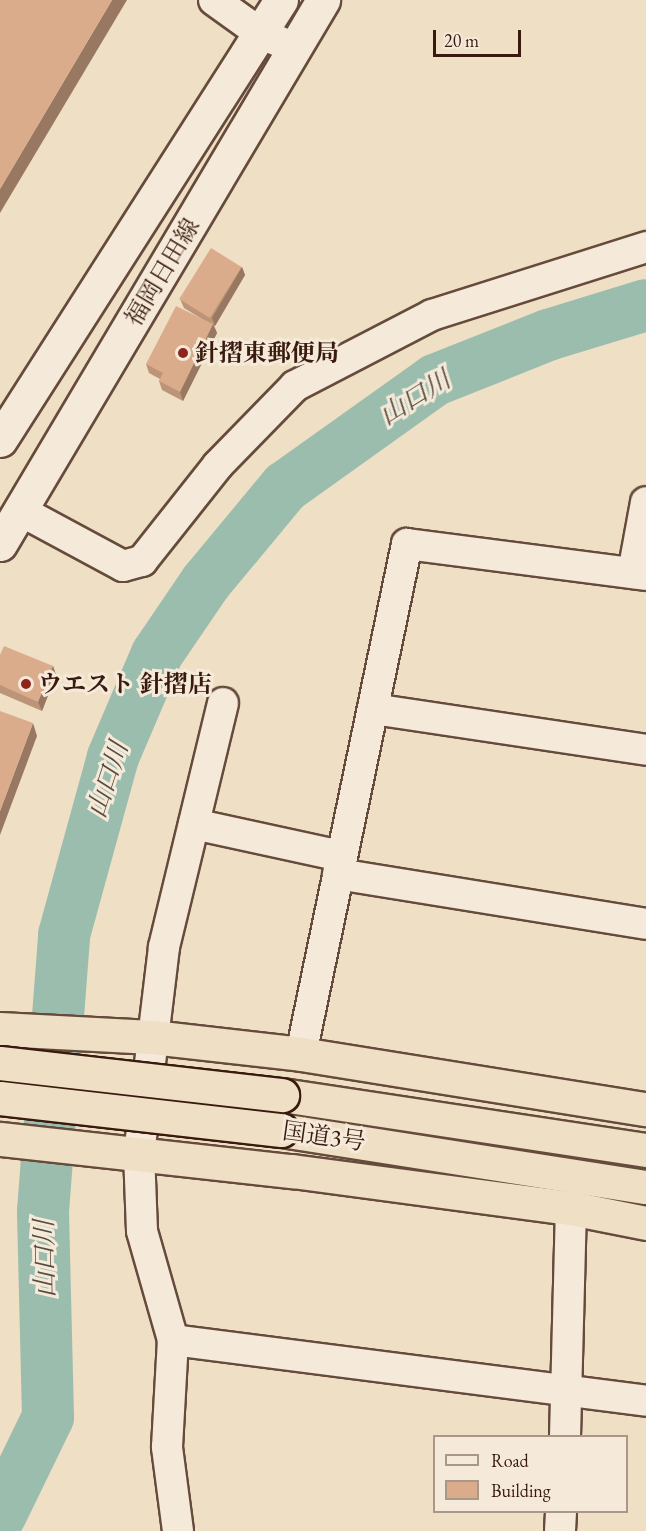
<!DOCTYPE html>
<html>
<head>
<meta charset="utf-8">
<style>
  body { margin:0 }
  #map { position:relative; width:646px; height:1531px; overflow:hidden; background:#efdfc5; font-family:"EB Garamond","Noto Serif JP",serif }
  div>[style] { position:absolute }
  .river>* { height:52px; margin:-26px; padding:0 26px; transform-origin:26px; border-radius:26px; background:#9bbdae }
  .roads { filter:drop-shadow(2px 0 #664b3c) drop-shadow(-2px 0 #664b3c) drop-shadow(0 2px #664b3c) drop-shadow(0 -2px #664b3c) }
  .minor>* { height:30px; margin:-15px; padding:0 15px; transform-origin:15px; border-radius:15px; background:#f5ead9 }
  .secondary>* { height:33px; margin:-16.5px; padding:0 16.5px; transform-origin:16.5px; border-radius:16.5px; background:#f5ead9 }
  .trunk>* { height:33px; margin:-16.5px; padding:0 16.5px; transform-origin:16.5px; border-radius:16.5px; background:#efdfc5 }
  .bridges { filter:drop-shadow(2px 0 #391a0e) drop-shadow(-2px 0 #391a0e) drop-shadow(0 2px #391a0e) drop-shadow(0 -2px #391a0e) }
  .trunk-bridge>* { height:33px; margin:-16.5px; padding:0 16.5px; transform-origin:16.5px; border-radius:16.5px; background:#efdfc5 }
  .wall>* { inset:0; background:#bc9478 }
  .shaded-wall>* { inset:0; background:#997862 }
  .building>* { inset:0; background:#dbac8c; transform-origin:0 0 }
  .dots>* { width:16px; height:16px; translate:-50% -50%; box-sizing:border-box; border:3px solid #f5ead9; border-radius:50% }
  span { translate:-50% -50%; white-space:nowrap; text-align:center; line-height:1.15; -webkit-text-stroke:6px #f5ead9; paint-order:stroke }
  .street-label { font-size:24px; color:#391a0e }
  .poi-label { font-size:24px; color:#391a0e; font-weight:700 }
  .left { translate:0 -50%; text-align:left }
  .water-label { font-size:26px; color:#564b3e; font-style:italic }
  .legend { position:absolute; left:433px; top:1435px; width:195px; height:78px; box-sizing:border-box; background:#f5ead9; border:2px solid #aa9788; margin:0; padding:8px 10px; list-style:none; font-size:18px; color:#391a0e }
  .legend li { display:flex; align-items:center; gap:12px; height:30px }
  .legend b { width:30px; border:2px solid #aa9788 }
  .scale { position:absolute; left:433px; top:30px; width:88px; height:27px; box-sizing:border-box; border:3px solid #391a0e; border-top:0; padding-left:8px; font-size:18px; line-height:21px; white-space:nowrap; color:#391a0e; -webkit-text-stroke:4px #f5ead9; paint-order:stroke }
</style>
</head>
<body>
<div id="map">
  <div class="river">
    <div style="left:0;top:1516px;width:110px;rotate:-64.1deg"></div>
    <div style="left:48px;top:1417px;width:206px;rotate:-91.4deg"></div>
    <div style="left:43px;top:1211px;width:277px;rotate:-85.6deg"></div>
    <div style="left:64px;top:935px;width:185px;rotate:-74.6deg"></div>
    <div style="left:113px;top:757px;width:112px;rotate:-66.9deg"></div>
    <div style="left:157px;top:654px;width:87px;rotate:-55.8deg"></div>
    <div style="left:206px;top:582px;width:124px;rotate:-50.3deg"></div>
    <div style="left:285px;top:487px;width:184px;rotate:-35.5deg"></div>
    <div style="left:435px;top:380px;width:122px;rotate:-21.7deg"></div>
    <div style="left:548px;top:335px;width:102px;rotate:-17deg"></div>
  </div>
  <div class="roads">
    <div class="minor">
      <div style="left:214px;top:0;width:57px;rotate:35.7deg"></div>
      <div style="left:260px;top:33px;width:37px;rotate:24deg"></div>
      <div style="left:21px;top:511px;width:116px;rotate:28.3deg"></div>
      <div style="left:123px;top:566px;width:20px;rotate:-15deg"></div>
      <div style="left:142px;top:561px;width:122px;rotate:-51.6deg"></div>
      <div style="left:218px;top:465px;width:110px;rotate:-45.7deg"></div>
      <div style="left:295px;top:386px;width:154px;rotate:-27.4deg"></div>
      <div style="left:432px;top:315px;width:225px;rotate:-17.6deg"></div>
      <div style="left:633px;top:573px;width:72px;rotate:-79.6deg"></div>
      <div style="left:373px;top:709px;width:276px;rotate:8.5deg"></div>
      <div style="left:194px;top:824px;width:150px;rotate:12.3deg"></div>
      <div style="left:338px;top:874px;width:312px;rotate:9.2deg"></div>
      <div style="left:301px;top:1054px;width:521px;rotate:-78.26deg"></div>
      <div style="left:407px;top:544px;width:241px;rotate:7.4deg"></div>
      <div style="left:173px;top:1340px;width:477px;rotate:7.3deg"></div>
      <div style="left:565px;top:1436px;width:228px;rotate:-88.5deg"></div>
      <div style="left:178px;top:1531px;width:85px;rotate:-97.5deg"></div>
      <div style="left:167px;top:1447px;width:107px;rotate:-86.8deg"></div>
      <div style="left:173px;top:1340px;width:113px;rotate:-105.9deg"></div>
      <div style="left:142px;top:1231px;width:77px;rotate:-92.2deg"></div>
      <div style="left:139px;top:1154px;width:209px;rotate:-83.1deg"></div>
      <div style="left:164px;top:947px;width:251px;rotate:-76.4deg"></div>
      <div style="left:560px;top:1531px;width:19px;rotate:-87deg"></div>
    </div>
    <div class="secondary">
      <div style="left:0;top:440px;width:522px;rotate:-57.44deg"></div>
      <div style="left:0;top:544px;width:633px;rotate:-59.3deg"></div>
    </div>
    <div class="trunk">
      <div style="left:0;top:1029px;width:152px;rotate:3deg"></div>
      <div style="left:152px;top:1037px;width:150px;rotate:6.5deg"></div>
      <div style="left:301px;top:1054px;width:349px;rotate:9.1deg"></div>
      <div style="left:282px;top:1095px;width:368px;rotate:8.6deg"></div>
      <div style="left:281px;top:1130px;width:369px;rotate:8.9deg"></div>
      <div style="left:0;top:1139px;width:294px;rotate:6.3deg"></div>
      <div style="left:292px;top:1171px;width:281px;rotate:7.6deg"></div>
      <div style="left:571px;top:1208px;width:76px;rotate:11.3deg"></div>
    </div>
  </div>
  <div class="bridges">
    <div class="trunk-bridge">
      <div style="left:0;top:1063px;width:284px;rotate:6.5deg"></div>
      <div style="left:0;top:1098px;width:283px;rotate:6.5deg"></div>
    </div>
  </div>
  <div class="wall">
    <div style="clip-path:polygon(242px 267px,245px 275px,215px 326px,214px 326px,217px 333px,183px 401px,162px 390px,159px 381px,160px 379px,149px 373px,146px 364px,202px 319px,184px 308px,180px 299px)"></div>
    <div style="clip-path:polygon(0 655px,53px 666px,56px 675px,42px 711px,0 693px)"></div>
  </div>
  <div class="shaded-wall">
    <div style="clip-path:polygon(112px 0,127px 0,0 213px,0 189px)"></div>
    <div style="clip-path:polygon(242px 267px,245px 275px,215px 326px,212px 318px)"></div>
    <div style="clip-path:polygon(213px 324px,217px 333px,183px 401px,180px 392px)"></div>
    <div style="clip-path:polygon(53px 666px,56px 675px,42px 711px,38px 702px)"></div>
    <div style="clip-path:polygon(33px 723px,37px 736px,0 835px,0 811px)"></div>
  </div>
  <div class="building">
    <div style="clip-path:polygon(0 0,112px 0,0 189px)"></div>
    <div style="left:211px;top:248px;width:36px;height:60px;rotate:32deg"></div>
    <div style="clip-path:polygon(176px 306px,213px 324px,180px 392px,159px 381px,163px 373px,146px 364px)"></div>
    <div style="clip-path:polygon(4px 646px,53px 666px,38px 702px,0 685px,0 655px)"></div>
    <div style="clip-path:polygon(0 711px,33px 723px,0 811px)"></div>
  </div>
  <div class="dots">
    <div style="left:183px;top:353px;background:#8f2418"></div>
    <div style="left:26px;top:684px;background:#8f2418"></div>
  </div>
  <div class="street-label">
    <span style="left:162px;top:272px;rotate:-59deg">福岡日田線</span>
    <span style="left:324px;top:1136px;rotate:8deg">国道3号</span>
  </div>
  <div class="poi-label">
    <span class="left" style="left:195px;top:353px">針摺東郵便局</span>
    <span class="left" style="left:38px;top:684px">ウエスト 針摺店</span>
  </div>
  <div class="water-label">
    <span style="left:415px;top:398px;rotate:-32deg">山口川</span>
    <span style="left:108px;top:780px;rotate:-72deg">山口川</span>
    <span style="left:45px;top:1259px;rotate:-91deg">山口川</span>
  </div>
  <ul class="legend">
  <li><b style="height:8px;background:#f5ead9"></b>Road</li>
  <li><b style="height:16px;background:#dbac8c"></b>Building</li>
  </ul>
  <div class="scale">20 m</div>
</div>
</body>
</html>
